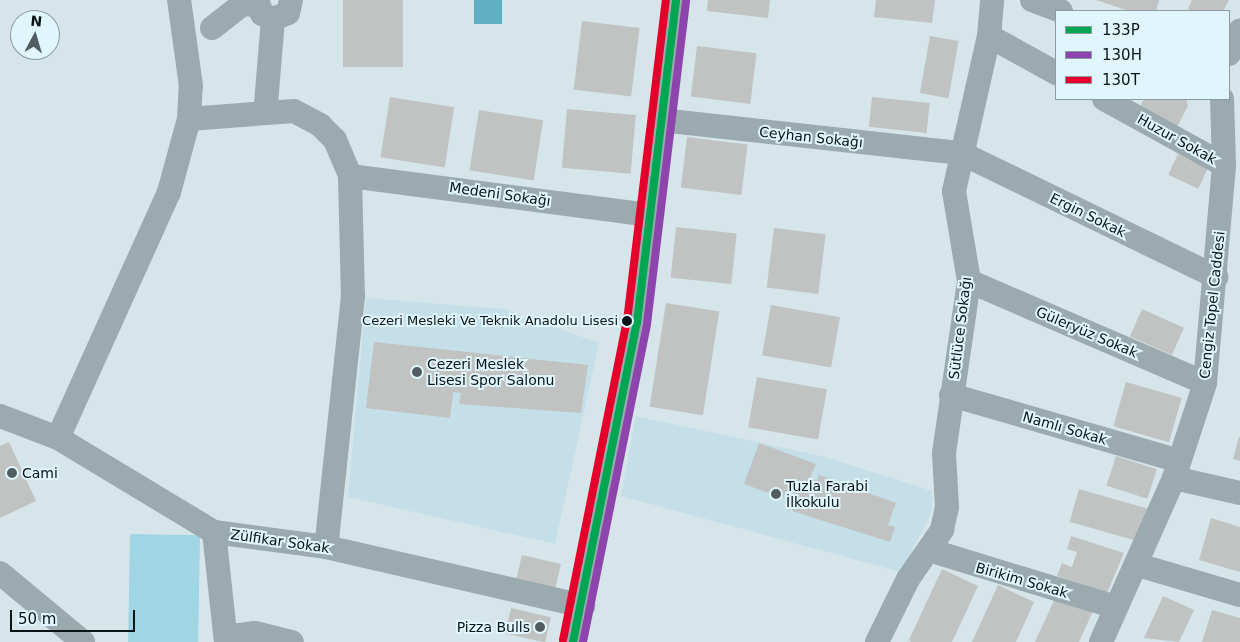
<!DOCTYPE html>
<html>
<head>
<meta charset="utf-8">
<style>
  body { margin:0 }
  #map { position:relative; width:1240px; height:642px; overflow:hidden; background:#d6e5ea; font-family:"DejaVu Sans",sans-serif }
  div>[style] { position:absolute }
  .built>* { inset:0; background:#c4dfe7 }
  .green>* { inset:0; background:#a0d5e3; transform-origin:0 0 }
  .water>* { inset:0; background:#60b0c3; transform-origin:0 0 }
  .building>* { inset:0; background:#c0c3c2; transform-origin:0 0 }
  .minor>* { height:24px; margin:-12px; padding:0 12px; transform-origin:12px; border-radius:12px; background:#9aaaae }
  .bus-1>* { height:8px; margin:-4px; padding:0 4px; transform-origin:4px; border-radius:4px; background:#00a651 }
  .bus-2>* { height:8px; margin:-4px; padding:0 4px; transform-origin:4px; border-radius:4px; background:#8e44ad }
  .bus-3>* { height:8px; margin:-4px; padding:0 4px; transform-origin:4px; border-radius:4px; background:#e4002b }
  .dots>* { width:14px; height:14px; translate:-50% -50%; box-sizing:border-box; border:2px solid #e0f6fc; border-radius:50% }
  span { translate:-50% -50%; white-space:nowrap; text-align:center; line-height:1.15; -webkit-text-stroke:4px #e0f6fc; paint-order:stroke }
  .bus-label { font-size:13px; color:#0a1417 }
  .right { translate:-100% -50%; text-align:right }
  .street-label { font-size:14px; color:#0a1417 }
  .poi-label { font-size:14px; color:#0a1417 }
  .left { translate:0 -50%; text-align:left }
  .legend { position:absolute; left:1055px; top:10px; width:175px; height:90px; box-sizing:border-box; background:#e0f6fc; border:1px solid #8a9ca0; margin:0; padding:6px 9px; list-style:none; font-size:15px; color:#0a1417 }
  .legend li { display:flex; align-items:center; gap:10px; height:25px }
  .legend b { width:25px; border:1px solid #8a9ca0 }
  .north { position:absolute; left:10px; top:10px; width:50px; height:50px; box-sizing:border-box; background:#e0f6fc; border:1px solid #8a9ca0; border-radius:50%; rotate:6deg; font-size:14px; font-weight:700; line-height:20px; text-align:center; color:#0a1417 }
  .north::after { content:''; display:block; margin:auto; width:18px; height:22px; background:#515d61; clip-path:polygon(50% 0,100% 100%,50% 72%,0 100%) }
  .scale { position:absolute; left:10px; top:610px; width:125px; height:22px; box-sizing:border-box; border:2px solid #0a1417; border-top:0; padding-left:6px; font-size:15px; line-height:18px; white-space:nowrap; color:#0a1417; -webkit-text-stroke:4px #e0f6fc; paint-order:stroke }
</style>
</head>
<body>
<div id="map">
  <div class="built">
    <div style="clip-path:polygon(366px 298px,504px 309px,599px 343px,555px 544px,348px 497px)"></div>
    <div style="clip-path:polygon(636px 416px,825px 457px,932px 491px,932px 511px,901px 572px,621px 496px)"></div>
  </div>
  <div class="green">
    <div style="left:130px;top:534px;width:70px;height:108px;rotate:1deg"></div>
  </div>
  <div class="water">
    <div style="left:474px;top:0;width:28px;height:24px"></div>
  </div>
  <div class="building">
    <div style="left:343px;top:0;width:60px;height:67px"></div>
    <div style="clip-path:polygon(708px 0,770px 0,768px 18px,707px 11px)"></div>
    <div style="clip-path:polygon(876px 0,935px 0,932px 23px,874px 17px)"></div>
    <div style="clip-path:polygon(1096px 0,1159px 0,1156px 11px,1129px 11px)"></div>
    <div style="clip-path:polygon(1192px 0,1229px 0,1223px 11px,1192px 11px,1188px 9px)"></div>
    <div style="left:582px;top:21px;width:58px;height:69px;rotate:7deg"></div>
    <div style="left:930px;top:36px;width:29px;height:58px;rotate:10deg"></div>
    <div style="left:697px;top:46px;width:60px;height:51px;rotate:7deg"></div>
    <div style="left:390px;top:97px;width:65px;height:61px;rotate:9deg"></div>
    <div style="left:872px;top:97px;width:58px;height:30px;rotate:6deg"></div>
    <div style="clip-path:polygon(1144px 99px,1186px 99px,1188px 106px,1177px 127px,1139px 109px)"></div>
    <div style="left:567px;top:109px;width:69px;height:59px;rotate:5deg"></div>
    <div style="left:479px;top:110px;width:65px;height:61px;rotate:9deg"></div>
    <div style="left:687px;top:137px;width:61px;height:51px;rotate:7deg"></div>
    <div style="left:1178px;top:154px;width:33px;height:23px;rotate:25deg"></div>
    <div style="left:676px;top:227px;width:61px;height:51px;rotate:6deg"></div>
    <div style="left:774px;top:228px;width:52px;height:60px;rotate:7deg"></div>
    <div style="left:666px;top:303px;width:54px;height:105px;rotate:9deg"></div>
    <div style="left:771px;top:305px;width:70px;height:51px;rotate:10deg"></div>
    <div style="left:1142px;top:309px;width:46px;height:30px;rotate:24deg"></div>
    <div style="clip-path:polygon(374px 342px,588px 365px,581px 413px,459px 404px,461px 393px,453px 392px,450px 418px,366px 408px)"></div>
    <div style="left:757px;top:377px;width:71px;height:51px;rotate:10deg"></div>
    <div style="left:1126px;top:382px;width:58px;height:46px;rotate:16deg"></div>
    <div style="clip-path:polygon(1239px 437px,1240px 437px,1240px 461px,1233px 459px)"></div>
    <div style="clip-path:polygon(9px 442px,36px 501px,0 518px,0 446px)"></div>
    <div style="clip-path:polygon(759px 443px,816px 464px,810px 478px,817px 481px,819px 475px,896px 503px,888px 525px,895px 527px,890px 542px,792px 511px,797px 495px,786px 491px,783px 498px,744px 484px)"></div>
    <div style="left:1116px;top:456px;width:43px;height:31px;rotate:18deg"></div>
    <div style="left:1079px;top:489px;width:71px;height:34px;rotate:16deg"></div>
    <div style="clip-path:polygon(1211px 518px,1240px 527px,1240px 572px,1199px 560px)"></div>
    <div style="clip-path:polygon(1071px 536px,1124px 553px,1107px 593px,1057px 576px,1062px 563px,1072px 567px,1077px 552px,1067px 549px)"></div>
    <div style="left:522px;top:555px;width:40px;height:27px;rotate:13deg"></div>
    <div style="clip-path:polygon(942px 569px,978px 586px,952px 642px,912px 642px,909px 640px)"></div>
    <div style="clip-path:polygon(998px 585px,1034px 602px,1016px 642px,972px 642px)"></div>
    <div style="clip-path:polygon(1057px 594px,1093px 611px,1079px 642px,1035px 642px)"></div>
    <div style="clip-path:polygon(1163px 596px,1194px 610px,1179px 642px,1144px 638px)"></div>
    <div style="left:511px;top:608px;width:41px;height:26px;rotate:13deg"></div>
    <div style="clip-path:polygon(1212px 610px,1240px 618px,1240px 642px,1202px 642px)"></div>
  </div>
  <div class="minor">
    <div style="left:257px;top:0;width:15px;rotate:70deg"></div>
    <div style="left:262px;top:14px;width:12px;rotate:24deg"></div>
    <div style="left:273px;top:19px;width:16px;rotate:-22deg"></div>
    <div style="left:288px;top:13px;width:13px;rotate:-77deg"></div>
    <div style="left:1032px;top:0;width:31px;rotate:21deg"></div>
    <div style="left:212px;top:28px;width:39px;rotate:-38deg"></div>
    <div style="left:243px;top:4px;width:14px;rotate:4deg"></div>
    <div style="left:989px;top:36px;width:77px;rotate:28.9deg"></div>
    <div style="left:1229px;top:54px;width:26px;rotate:-65deg"></div>
    <div style="left:1104px;top:99px;width:137px;rotate:28.8deg"></div>
    <div style="left:266px;top:104px;width:85px;rotate:-85.3deg"></div>
    <div style="left:189px;top:119px;width:105px;rotate:-4.4deg"></div>
    <div style="left:294px;top:111px;width:30px;rotate:28deg"></div>
    <div style="left:320px;top:125px;width:21px;rotate:45deg"></div>
    <div style="left:335px;top:140px;width:39px;rotate:67deg"></div>
    <div style="left:350px;top:176px;width:120px;rotate:88.6deg"></div>
    <div style="left:353px;top:296px;width:252px;rotate:96.1deg"></div>
    <div style="left:661px;top:120px;width:302px;rotate:6.3deg"></div>
    <div style="left:961px;top:153px;width:284px;rotate:25.9deg"></div>
    <div style="left:350px;top:176px;width:303px;rotate:7.4deg"></div>
    <div style="left:969px;top:281px;width:257px;rotate:23.4deg"></div>
    <div style="left:951px;top:395px;width:237px;rotate:16.1deg"></div>
    <div style="left:0;top:416px;width:62px;rotate:20.8deg"></div>
    <div style="left:58px;top:438px;width:182px;rotate:31.1deg"></div>
    <div style="left:214px;top:532px;width:113px;rotate:7.6deg"></div>
    <div style="left:326px;top:547px;width:264px;rotate:12.9deg"></div>
    <div style="left:58px;top:438px;width:270px;rotate:-65.7deg"></div>
    <div style="left:169px;top:192px;width:76px;rotate:-74.7deg"></div>
    <div style="left:189px;top:119px;width:33px;rotate:-87deg"></div>
    <div style="left:191px;top:86px;width:87px;rotate:-97.9deg"></div>
    <div style="left:1174px;top:478px;width:68px;rotate:12.8deg"></div>
    <div style="left:214px;top:532px;width:111px;rotate:83.8deg"></div>
    <div style="left:929px;top:550px;width:195px;rotate:17deg"></div>
    <div style="left:1138px;top:565px;width:106px;rotate:16.4deg"></div>
    <div style="left:0;top:573px;width:108px;rotate:39.7deg"></div>
    <div style="left:226px;top:637px;width:29px;rotate:-8deg"></div>
    <div style="left:255px;top:633px;width:38px;rotate:14deg"></div>
    <div style="left:573px;top:642px;width:325px;rotate:-78.7deg"></div>
    <div style="left:637px;top:323px;width:325px;rotate:-83.1deg"></div>
    <div style="left:877px;top:642px;width:70px;rotate:-63.8deg"></div>
    <div style="left:908px;top:579px;width:60px;rotate:-55.2deg"></div>
    <div style="left:942px;top:530px;width:24px;rotate:-78deg"></div>
    <div style="left:947px;top:507px;width:54px;rotate:-93.2deg"></div>
    <div style="left:944px;top:453px;width:174px;rotate:-81.7deg"></div>
    <div style="left:969px;top:281px;width:91px;rotate:-99.5deg"></div>
    <div style="left:954px;top:191px;width:159px;rotate:-77.3deg"></div>
    <div style="left:989px;top:36px;width:36px;rotate:-85deg"></div>
    <div style="left:1101px;top:642px;width:180px;rotate:-66deg"></div>
    <div style="left:1174px;top:478px;width:100px;rotate:-71.9deg"></div>
    <div style="left:1205px;top:383px;width:219px;rotate:-85deg"></div>
    <div style="left:1224px;top:165px;width:66px;rotate:-91.7deg"></div>
  </div>
  <div class="bus-1">
    <div style="left:573px;top:642px;width:325px;rotate:-78.7deg"></div>
    <div style="left:637px;top:323px;width:325px;rotate:-83.1deg"></div>
  </div>
  <div class="bus-2">
    <div style="left:583px;top:642px;width:324px;rotate:-78.6deg"></div>
    <div style="left:647px;top:324px;width:325px;rotate:-83.1deg"></div>
  </div>
  <div class="bus-3">
    <div style="left:563px;top:640px;width:325px;rotate:-78.7deg"></div>
    <div style="left:627px;top:321px;width:323px;rotate:-83.1deg"></div>
  </div>
  <div class="dots">
    <div style="left:627px;top:321px;background:#0a1417"></div>
    <div style="left:417px;top:372px;background:#515d61"></div>
    <div style="left:12px;top:473px;background:#515d61"></div>
    <div style="left:776px;top:494px;background:#515d61"></div>
    <div style="left:540px;top:627px;background:#515d61"></div>
  </div>
  <div class="bus-label">
    <span class="right" style="left:618px;top:321px">Cezeri Mesleki Ve Teknik Anadolu Lisesi</span>
  </div>
  <div class="street-label">
    <span style="left:811px;top:137px;rotate:6deg">Ceyhan Sokağı</span>
    <span style="left:1177px;top:139px;rotate:29deg">Huzur Sokak</span>
    <span style="left:500px;top:194px;rotate:8deg">Medeni Sokağı</span>
    <span style="left:1088px;top:215px;rotate:26deg">Ergin Sokak</span>
    <span style="left:1212px;top:305px;rotate:-84deg">Cengiz Topel Caddesi</span>
    <span style="left:960px;top:328px;rotate:-83deg">Sütlüce Sokağı</span>
    <span style="left:1087px;top:332px;rotate:23deg">Güleryüz Sokak</span>
    <span style="left:1065px;top:428px;rotate:16deg">Namlı Sokak</span>
    <span style="left:280px;top:541px;rotate:8deg">Zülfikar Sokak</span>
    <span style="left:1022px;top:580px;rotate:16deg">Birikim Sokak</span>
  </div>
  <div class="poi-label">
    <span class="left" style="left:427px;top:372px">Cezeri Meslek<br>Lisesi Spor Salonu</span>
    <span class="left" style="left:22px;top:473px">Cami</span>
    <span class="left" style="left:786px;top:494px">Tuzla Farabi<br>İlkokulu</span>
    <span class="right" style="left:530px;top:627px">Pizza Bulls</span>
  </div>
  <ul class="legend">
  <li><b style="height:6px;background:#00a651"></b>133P</li>
  <li><b style="height:6px;background:#8e44ad"></b>130H</li>
  <li><b style="height:6px;background:#e4002b"></b>130T</li>
  </ul>
  <div class="north">N</div>
  <div class="scale">50 m</div>
</div>
</body>
</html>
